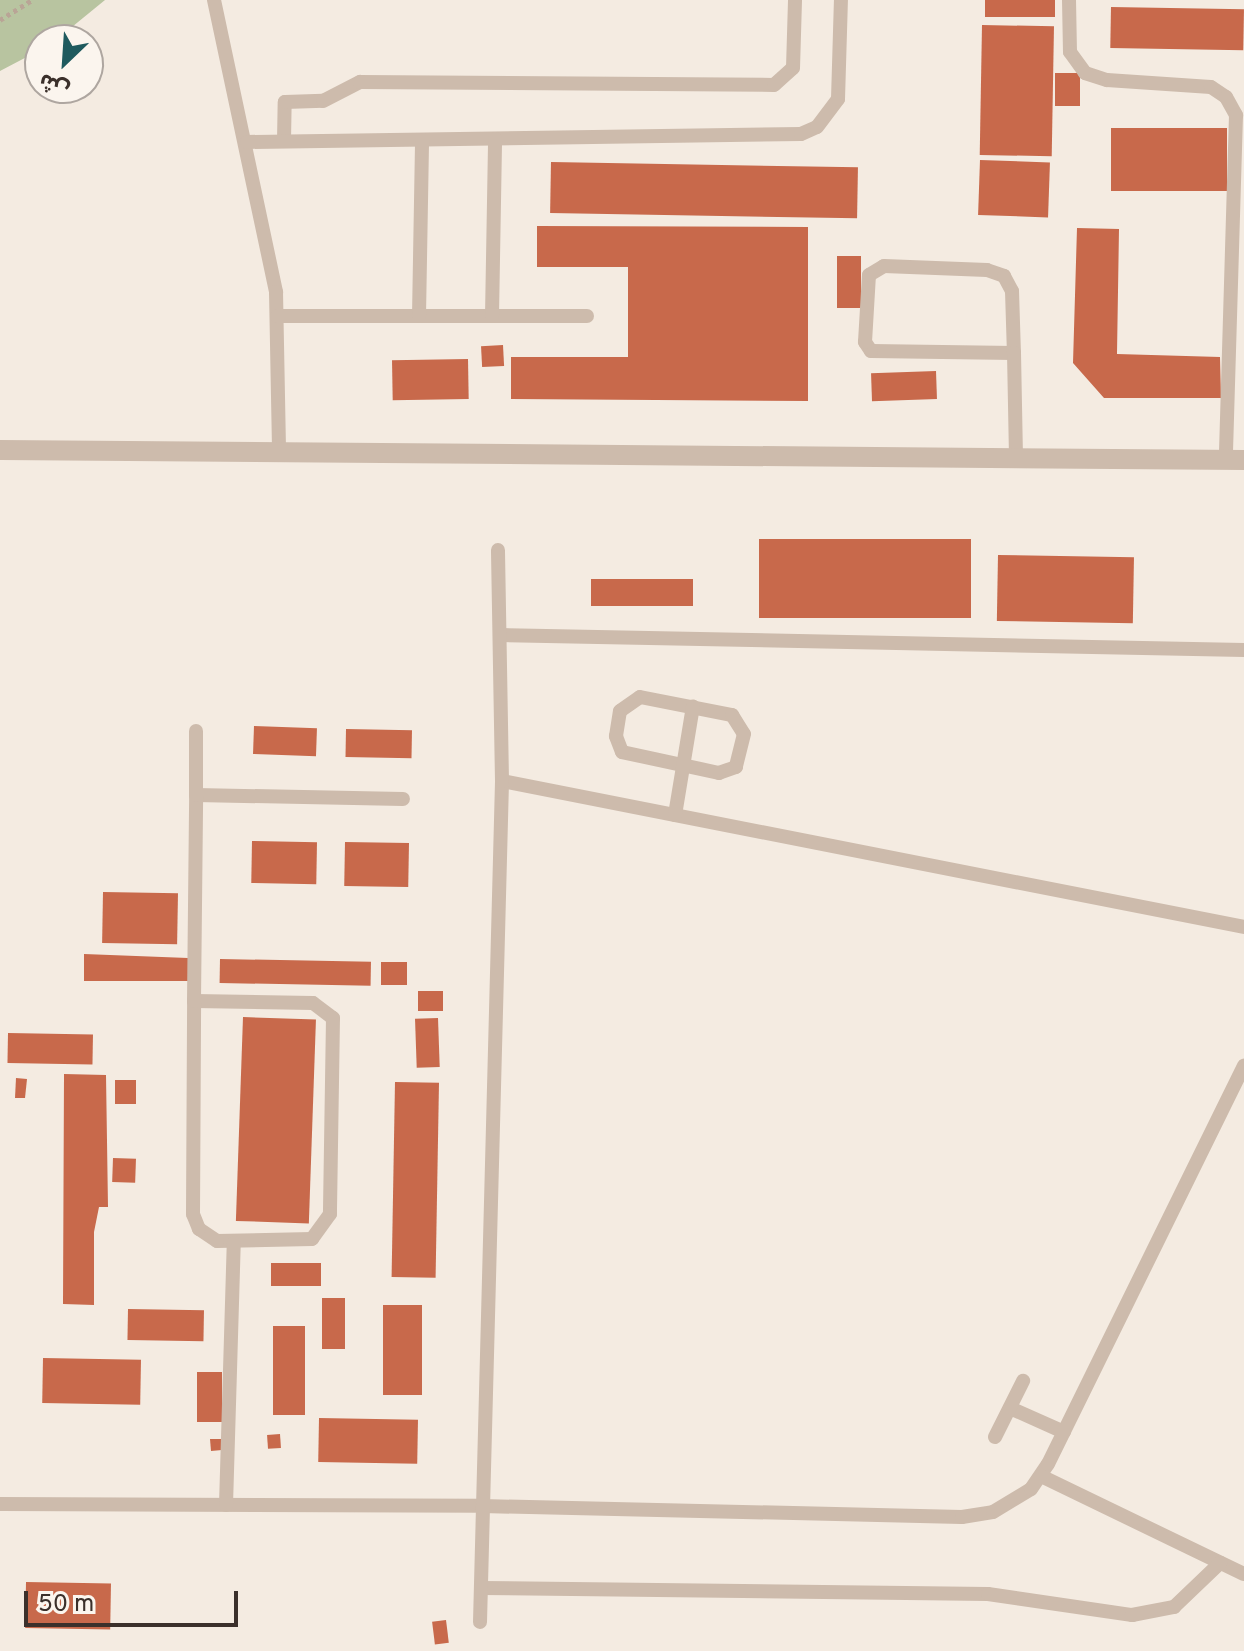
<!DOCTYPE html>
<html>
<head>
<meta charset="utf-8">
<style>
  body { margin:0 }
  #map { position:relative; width:1244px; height:1651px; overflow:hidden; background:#f4ebe1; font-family:Overpass,"Noto Sans Arabic",sans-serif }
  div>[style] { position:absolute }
  .green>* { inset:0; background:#b8c4a0 }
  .building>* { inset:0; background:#c8694b; transform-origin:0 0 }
  .path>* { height:5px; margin-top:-2.5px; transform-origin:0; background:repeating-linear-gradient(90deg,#b9a596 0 4px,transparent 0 8px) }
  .lane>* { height:14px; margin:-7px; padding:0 7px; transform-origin:7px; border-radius:7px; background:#cdbbac }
  .street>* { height:20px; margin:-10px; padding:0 10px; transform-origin:10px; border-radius:10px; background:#cdbbac }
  span { translate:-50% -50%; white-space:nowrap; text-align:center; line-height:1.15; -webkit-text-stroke:8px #fbf5ee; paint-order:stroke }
  .north { position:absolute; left:24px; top:24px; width:80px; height:80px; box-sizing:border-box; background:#fbf5ee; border:2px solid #aea6a0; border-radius:50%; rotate:205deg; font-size:22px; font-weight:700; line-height:32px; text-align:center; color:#3b302b }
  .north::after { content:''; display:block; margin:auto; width:28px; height:36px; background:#1f5a5e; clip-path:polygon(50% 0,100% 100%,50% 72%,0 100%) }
  .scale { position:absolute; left:24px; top:1591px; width:214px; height:36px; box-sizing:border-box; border:4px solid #3b302b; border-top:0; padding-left:10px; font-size:24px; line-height:28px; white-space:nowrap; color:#3b302b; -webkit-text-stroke:6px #fbf5ee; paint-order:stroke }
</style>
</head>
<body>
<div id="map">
  <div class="green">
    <div style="clip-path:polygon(0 0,105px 0,56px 40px,40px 40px,40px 50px,0 71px)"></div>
  </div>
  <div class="building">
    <div style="left:985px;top:0;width:70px;height:17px"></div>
    <div style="left:1111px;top:7px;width:133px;height:41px;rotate:1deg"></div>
    <div style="left:982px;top:25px;width:72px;height:130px;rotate:1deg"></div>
    <div style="left:1055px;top:73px;width:25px;height:33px"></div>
    <div style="left:1111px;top:128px;width:116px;height:63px"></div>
    <div style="left:980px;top:160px;width:70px;height:55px;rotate:2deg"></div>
    <div style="left:551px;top:162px;width:307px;height:51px;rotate:1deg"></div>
    <div style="clip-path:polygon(537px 226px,808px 227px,808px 401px,511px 399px,511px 357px,628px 357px,628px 267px,537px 267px)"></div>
    <div style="clip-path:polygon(1077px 228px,1119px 229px,1117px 354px,1220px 357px,1221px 398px,1104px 398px,1073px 363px)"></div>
    <div style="left:837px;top:256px;width:24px;height:52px"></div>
    <div style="left:503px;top:345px;width:21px;height:22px;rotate:87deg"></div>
    <div style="left:468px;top:359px;width:40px;height:76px;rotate:89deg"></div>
    <div style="left:936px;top:371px;width:28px;height:65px;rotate:88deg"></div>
    <div style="left:759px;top:539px;width:212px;height:79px"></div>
    <div style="left:998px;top:555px;width:136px;height:66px;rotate:1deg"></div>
    <div style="left:693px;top:579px;width:27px;height:102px;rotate:90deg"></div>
    <div style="left:254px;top:726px;width:63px;height:28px;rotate:2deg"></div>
    <div style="left:346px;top:729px;width:66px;height:28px;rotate:1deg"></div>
    <div style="left:252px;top:841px;width:65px;height:42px;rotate:1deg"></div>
    <div style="left:345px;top:842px;width:64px;height:44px;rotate:1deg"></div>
    <div style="left:103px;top:892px;width:75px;height:51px;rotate:1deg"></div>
    <div style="clip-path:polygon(84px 954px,188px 958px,188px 981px,84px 981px)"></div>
    <div style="left:220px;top:959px;width:151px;height:24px;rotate:1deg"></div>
    <div style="left:381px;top:962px;width:26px;height:23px"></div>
    <div style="left:418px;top:991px;width:25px;height:20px"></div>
    <div style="left:243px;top:1017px;width:73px;height:204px;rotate:2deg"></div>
    <div style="left:438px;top:1018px;width:49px;height:23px;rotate:88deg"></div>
    <div style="left:8px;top:1033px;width:85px;height:30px;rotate:1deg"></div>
    <div style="clip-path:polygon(64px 1074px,106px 1075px,108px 1207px,99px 1207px,94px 1232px,94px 1305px,63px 1304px)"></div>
    <div style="clip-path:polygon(16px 1078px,27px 1079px,25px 1098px,15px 1098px)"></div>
    <div style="left:115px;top:1080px;width:21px;height:24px"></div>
    <div style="left:395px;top:1082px;width:44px;height:195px;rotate:1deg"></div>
    <div style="left:113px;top:1158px;width:23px;height:24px;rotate:2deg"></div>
    <div style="left:271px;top:1263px;width:50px;height:23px"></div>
    <div style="left:322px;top:1298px;width:23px;height:51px"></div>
    <div style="left:383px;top:1305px;width:39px;height:90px"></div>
    <div style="left:128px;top:1309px;width:76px;height:31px;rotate:1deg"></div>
    <div style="left:273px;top:1326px;width:32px;height:89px"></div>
    <div style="left:43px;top:1358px;width:98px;height:45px;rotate:1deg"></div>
    <div style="left:197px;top:1372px;width:25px;height:50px"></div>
    <div style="left:319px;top:1418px;width:99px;height:44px;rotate:1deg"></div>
    <div style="left:280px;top:1434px;width:14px;height:13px;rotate:86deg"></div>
    <div style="clip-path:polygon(210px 1439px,222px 1439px,222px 1450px,211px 1451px)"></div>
    <div style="left:26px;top:1582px;width:85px;height:46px;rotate:1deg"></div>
    <div style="left:446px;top:1620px;width:23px;height:14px;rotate:83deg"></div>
  </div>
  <div class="path">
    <div style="left:0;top:20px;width:38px;rotate:-32deg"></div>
  </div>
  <div class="lane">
    <div style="left:214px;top:0;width:299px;rotate:78deg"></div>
    <div style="left:276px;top:292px;width:160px;rotate:88.9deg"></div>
    <div style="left:1069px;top:0;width:52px;rotate:88.9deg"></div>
    <div style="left:1070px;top:52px;width:26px;rotate:54deg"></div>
    <div style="left:1085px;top:73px;width:23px;rotate:18deg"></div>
    <div style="left:1107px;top:80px;width:104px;rotate:3.9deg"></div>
    <div style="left:1211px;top:87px;width:18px;rotate:34deg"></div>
    <div style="left:1226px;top:97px;width:21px;rotate:61deg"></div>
    <div style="left:1236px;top:115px;width:345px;rotate:91.7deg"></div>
    <div style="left:284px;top:141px;width:39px;rotate:-89deg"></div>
    <div style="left:285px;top:102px;width:38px;rotate:-2deg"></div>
    <div style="left:323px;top:101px;width:42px;rotate:-27.2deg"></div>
    <div style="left:360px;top:82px;width:414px;rotate:0.4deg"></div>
    <div style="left:774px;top:85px;width:25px;rotate:-42deg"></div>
    <div style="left:793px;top:68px;width:68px;rotate:-88.3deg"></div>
    <div style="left:247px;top:142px;width:554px;rotate:-0.83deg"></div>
    <div style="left:801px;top:134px;width:17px;rotate:-24deg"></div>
    <div style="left:817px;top:127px;width:35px;rotate:-53deg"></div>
    <div style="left:838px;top:99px;width:99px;rotate:-88.3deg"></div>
    <div style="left:277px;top:316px;width:310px"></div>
    <div style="left:419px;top:316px;width:176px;rotate:-89deg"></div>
    <div style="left:492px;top:316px;width:177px;rotate:-89deg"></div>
    <div style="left:1014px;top:353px;width:143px;rotate:-179.2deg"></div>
    <div style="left:871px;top:351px;width:11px;rotate:-124deg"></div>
    <div style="left:865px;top:342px;width:67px;rotate:-86.6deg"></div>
    <div style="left:869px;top:275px;width:17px;rotate:-31deg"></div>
    <div style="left:884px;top:266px;width:103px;rotate:2.2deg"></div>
    <div style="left:987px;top:270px;width:18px;rotate:19deg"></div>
    <div style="left:1004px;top:276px;width:17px;rotate:62deg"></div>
    <div style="left:1012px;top:291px;width:62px;rotate:88.2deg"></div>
    <div style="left:1014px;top:353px;width:106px;rotate:88.9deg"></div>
    <div style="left:501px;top:635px;width:743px;rotate:1.16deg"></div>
    <div style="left:640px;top:697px;width:94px;rotate:11.1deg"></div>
    <div style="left:732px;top:715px;width:22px;rotate:58deg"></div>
    <div style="left:744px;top:734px;width:34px;rotate:104deg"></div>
    <div style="left:736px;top:767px;width:18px;rotate:161deg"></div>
    <div style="left:719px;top:773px;width:99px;rotate:-167.8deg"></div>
    <div style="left:622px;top:752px;width:17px;rotate:-111deg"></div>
    <div style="left:616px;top:736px;width:25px;rotate:-81deg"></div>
    <div style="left:620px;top:711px;width:24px;rotate:-35deg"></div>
    <div style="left:502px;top:781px;width:756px;rotate:11.13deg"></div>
    <div style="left:196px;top:795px;width:207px;rotate:1.1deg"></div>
    <div style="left:675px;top:815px;width:110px;rotate:-80.6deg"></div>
    <div style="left:194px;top:1001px;width:119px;rotate:1deg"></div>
    <div style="left:313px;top:1003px;width:25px;rotate:37deg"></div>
    <div style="left:333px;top:1018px;width:196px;rotate:90.9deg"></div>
    <div style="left:330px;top:1214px;width:31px;rotate:126deg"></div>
    <div style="left:312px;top:1239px;width:95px;rotate:178.8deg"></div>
    <div style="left:217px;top:1241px;width:22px;rotate:-146deg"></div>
    <div style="left:199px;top:1229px;width:16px;rotate:-112deg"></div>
    <div style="left:193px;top:1214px;width:213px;rotate:-89.7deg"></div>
    <div style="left:194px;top:1001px;width:206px;rotate:-89.4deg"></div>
    <div style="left:196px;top:795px;width:64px;rotate:-90deg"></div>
    <div style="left:1010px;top:1408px;width:59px;rotate:24deg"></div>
    <div style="left:995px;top:1437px;width:63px;rotate:-63.4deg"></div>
    <div style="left:1041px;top:1476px;width:225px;rotate:25.8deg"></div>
    <div style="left:0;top:1504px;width:482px;rotate:0.2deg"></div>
    <div style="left:482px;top:1506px;width:480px;rotate:1.3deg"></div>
    <div style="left:962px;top:1517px;width:31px;rotate:-9deg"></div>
    <div style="left:993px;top:1512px;width:44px;rotate:-31.2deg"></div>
    <div style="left:1031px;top:1489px;width:30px;rotate:-56deg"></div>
    <div style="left:1048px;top:1464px;width:444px;rotate:-63.8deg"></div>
    <div style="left:226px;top:1505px;width:262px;rotate:-88.3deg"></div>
    <div style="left:481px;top:1588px;width:507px;rotate:0.68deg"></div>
    <div style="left:988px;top:1594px;width:146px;rotate:8.3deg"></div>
    <div style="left:1132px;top:1615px;width:43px;rotate:-10.8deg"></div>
    <div style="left:1174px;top:1607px;width:64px;rotate:-43.7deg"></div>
    <div style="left:480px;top:1622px;width:841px;rotate:-88.5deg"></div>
    <div style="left:502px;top:781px;width:231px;rotate:-91deg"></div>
  </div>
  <div class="street">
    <div style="left:0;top:450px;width:1244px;rotate:0.46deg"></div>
  </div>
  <div class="north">ش</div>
  <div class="scale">50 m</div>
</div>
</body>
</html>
